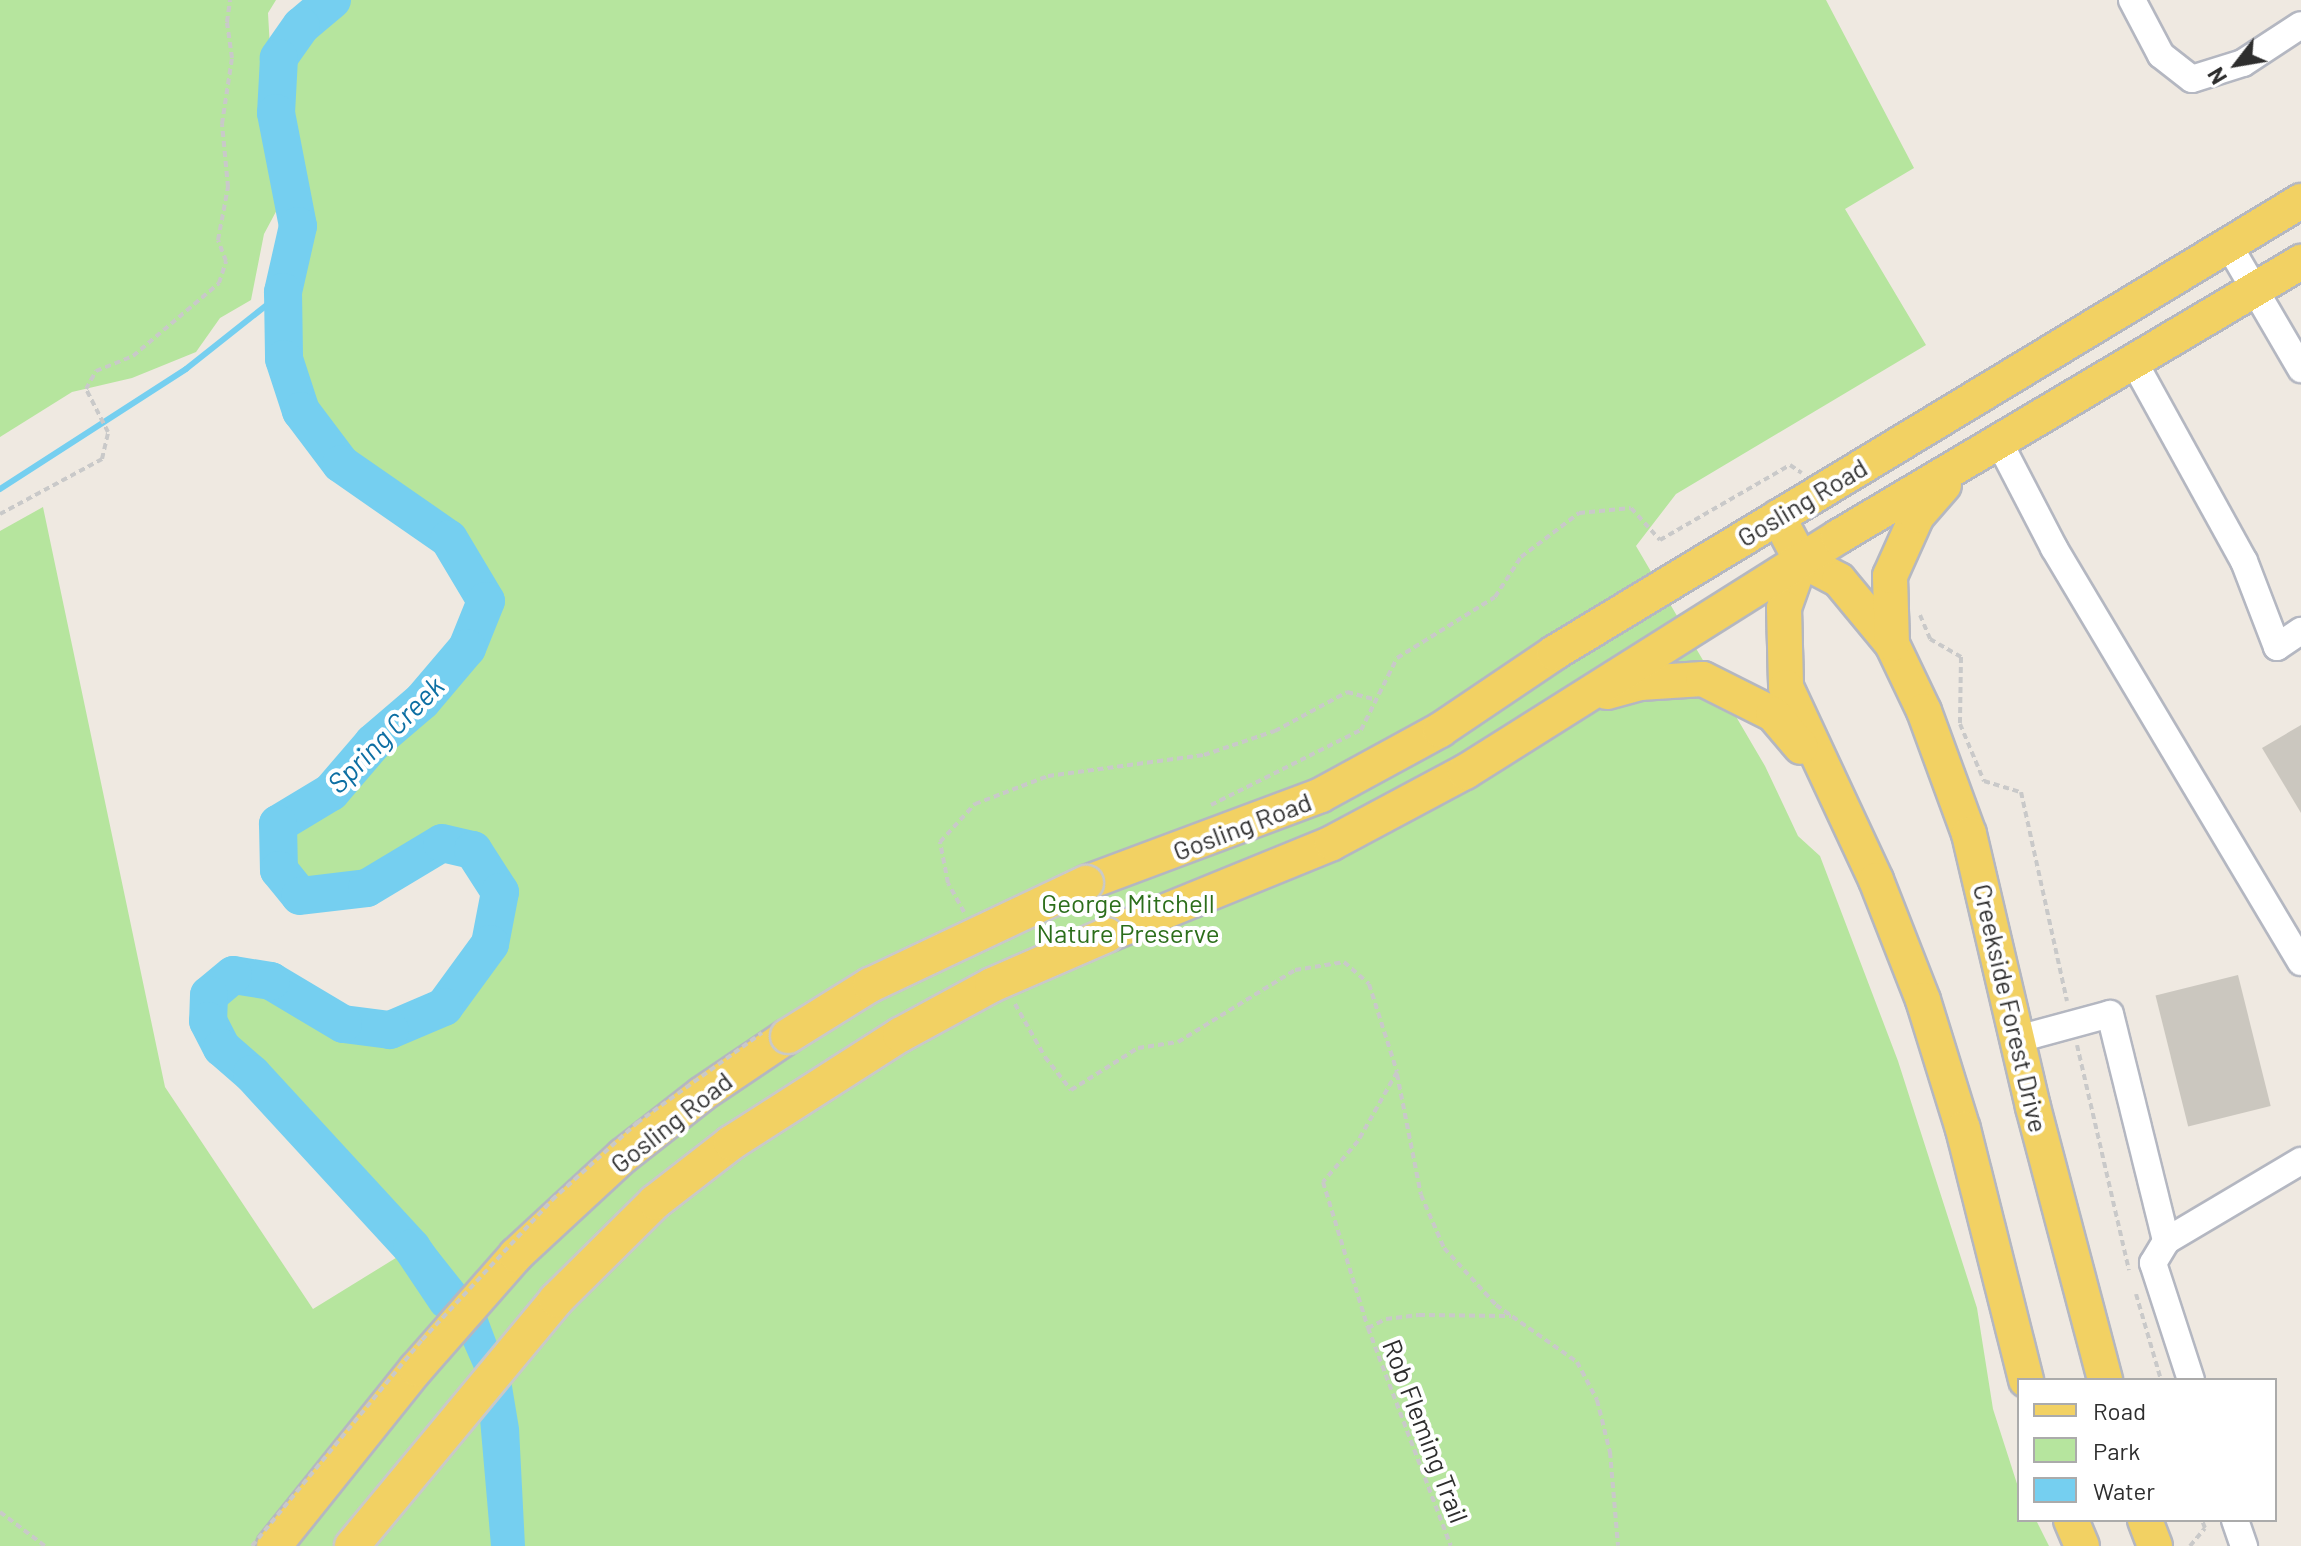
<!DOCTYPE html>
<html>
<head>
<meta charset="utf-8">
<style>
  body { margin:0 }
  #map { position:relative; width:2301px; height:1546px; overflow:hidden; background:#efe9e1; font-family:Barlow,sans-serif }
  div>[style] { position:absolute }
  .green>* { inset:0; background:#b6e59e }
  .water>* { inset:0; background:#75cff0 }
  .stream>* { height:6px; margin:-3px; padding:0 3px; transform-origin:3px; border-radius:3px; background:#75cff0 }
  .river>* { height:38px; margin:-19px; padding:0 19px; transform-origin:19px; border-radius:19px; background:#75cff0 }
  .building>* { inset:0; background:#cbc7bf; transform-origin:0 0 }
  .path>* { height:4px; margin-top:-2px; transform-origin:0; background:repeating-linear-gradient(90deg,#c9c9c9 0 6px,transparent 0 10px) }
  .roads { filter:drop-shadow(2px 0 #b4b7c1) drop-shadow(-2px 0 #b4b7c1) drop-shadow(0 2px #b4b7c1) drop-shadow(0 -2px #b4b7c1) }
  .minor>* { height:26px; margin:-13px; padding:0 13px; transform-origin:13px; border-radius:13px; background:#fff }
  .major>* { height:34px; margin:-17px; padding:0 17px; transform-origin:17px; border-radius:17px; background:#f2d163 }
  .path-bridge>* { height:4px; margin-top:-2px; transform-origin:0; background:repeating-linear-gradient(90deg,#c9c9c9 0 6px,transparent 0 10px) }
  .bridges { filter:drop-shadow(2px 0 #c9c9c9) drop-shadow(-2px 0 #c9c9c9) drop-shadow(0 2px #c9c9c9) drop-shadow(0 -2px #c9c9c9) }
  .major-bridge>* { height:34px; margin:-17px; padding:0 17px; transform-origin:17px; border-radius:17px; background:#f2d163 }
  span { translate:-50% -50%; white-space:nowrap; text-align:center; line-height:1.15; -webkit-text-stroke:8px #fff; paint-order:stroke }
  .street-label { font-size:26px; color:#2e2e2e }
  .park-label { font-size:26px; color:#2c6e1b }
  .water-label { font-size:28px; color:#0d6fa3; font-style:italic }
  .legend { position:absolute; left:2017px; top:1378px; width:260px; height:144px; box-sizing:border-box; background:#fff; border:2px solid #ababab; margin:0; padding:10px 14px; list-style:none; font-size:24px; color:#2e2e2e }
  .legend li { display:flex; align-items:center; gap:16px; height:40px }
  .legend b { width:40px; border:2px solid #ababab }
  .north { position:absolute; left:2197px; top:24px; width:80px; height:80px; -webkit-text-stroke:6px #fff; paint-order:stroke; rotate:239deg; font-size:22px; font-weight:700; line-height:32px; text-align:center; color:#2e2e2e }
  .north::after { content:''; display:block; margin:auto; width:28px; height:36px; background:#2e2e2e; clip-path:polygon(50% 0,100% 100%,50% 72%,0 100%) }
</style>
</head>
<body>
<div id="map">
  <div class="green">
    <div style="clip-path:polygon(0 0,276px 0,268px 13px,279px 206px,264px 234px,251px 300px,220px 318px,196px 352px,132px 378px,72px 392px,0 437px)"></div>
    <div style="clip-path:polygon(332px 0,1826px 0,1914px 168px,1845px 209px,1926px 345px,1676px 494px,1636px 546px,1765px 766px,1798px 836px,1820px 856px,1898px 1061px,1977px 1308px,1993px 1409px,2019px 1490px,2019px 1520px,2036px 1520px,2049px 1546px,0 1546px,0 531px,43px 507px,165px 1087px,313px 1309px,412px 1248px,252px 1074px,222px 1048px,208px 1021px,209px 995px,233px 975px,258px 976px,343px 1024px,390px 1030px,444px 1006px,490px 944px,500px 892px,473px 850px,442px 843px,367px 888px,300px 896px,279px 870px,278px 824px,331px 792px,373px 743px,422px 701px,467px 648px,486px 601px,449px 539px,341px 464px,301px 411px,284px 359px,283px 292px,298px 226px,276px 113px,279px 58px,301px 26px)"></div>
  </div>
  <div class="water">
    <div style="clip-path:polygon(427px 1238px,485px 1311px,511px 1380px,519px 1428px,525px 1546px,491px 1546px,476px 1373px,461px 1339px,411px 1277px)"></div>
  </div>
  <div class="stream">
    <div style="left:0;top:489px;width:221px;rotate:-32.8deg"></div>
    <div style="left:186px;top:369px;width:124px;rotate:-38.4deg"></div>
  </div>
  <div class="river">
    <div style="left:332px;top:0;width:40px;rotate:140deg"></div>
    <div style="left:301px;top:26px;width:39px;rotate:125deg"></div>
    <div style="left:279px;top:58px;width:55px;rotate:93.1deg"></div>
    <div style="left:276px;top:113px;width:115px;rotate:79deg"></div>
    <div style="left:298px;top:226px;width:68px;rotate:102.8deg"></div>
    <div style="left:283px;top:292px;width:67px;rotate:89.1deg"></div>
    <div style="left:284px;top:359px;width:55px;rotate:71.9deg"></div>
    <div style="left:301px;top:411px;width:66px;rotate:53deg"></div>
    <div style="left:341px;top:464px;width:131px;rotate:34.8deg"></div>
    <div style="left:449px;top:539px;width:72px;rotate:59.2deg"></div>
    <div style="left:486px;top:601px;width:51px;rotate:112deg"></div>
    <div style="left:467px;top:648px;width:70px;rotate:130.3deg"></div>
    <div style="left:422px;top:701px;width:65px;rotate:139.4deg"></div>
    <div style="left:373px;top:743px;width:65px;rotate:130.6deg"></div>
    <div style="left:331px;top:792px;width:62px;rotate:148.9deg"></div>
    <div style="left:278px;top:824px;width:46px;rotate:88.8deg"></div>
    <div style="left:279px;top:870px;width:33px;rotate:51deg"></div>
    <div style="left:300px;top:896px;width:67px;rotate:-6.8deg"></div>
    <div style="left:367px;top:888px;width:87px;rotate:-31deg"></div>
    <div style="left:442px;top:843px;width:32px;rotate:13deg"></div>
    <div style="left:473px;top:850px;width:50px;rotate:57.3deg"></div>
    <div style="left:500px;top:892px;width:53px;rotate:100.9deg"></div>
    <div style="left:490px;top:944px;width:78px;rotate:126.1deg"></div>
    <div style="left:444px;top:1007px;width:59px;rotate:156.9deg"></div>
    <div style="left:390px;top:1030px;width:47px;rotate:-172.7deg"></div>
    <div style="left:343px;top:1024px;width:84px;rotate:-149.2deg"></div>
    <div style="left:271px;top:981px;width:38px;rotate:-171deg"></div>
    <div style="left:233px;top:975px;width:31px;rotate:140deg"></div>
    <div style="left:209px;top:995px;width:26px;rotate:92deg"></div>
    <div style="left:208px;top:1021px;width:30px;rotate:63deg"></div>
    <div style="left:222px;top:1048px;width:40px;rotate:41deg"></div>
    <div style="left:252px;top:1074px;width:236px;rotate:47.4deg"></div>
    <div style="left:412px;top:1248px;width:63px;rotate:56.1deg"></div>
  </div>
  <div class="building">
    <div style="clip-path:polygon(2301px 725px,2301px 813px,2262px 748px)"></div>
    <div style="left:2238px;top:975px;width:135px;height:85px;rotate:76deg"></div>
  </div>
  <div class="path">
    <div style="left:0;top:514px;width:116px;rotate:-28.3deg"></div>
    <div style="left:102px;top:459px;width:28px;rotate:-77deg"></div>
    <div style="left:108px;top:432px;width:48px;rotate:-117.1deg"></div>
    <div style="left:86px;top:389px;width:21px;rotate:-61deg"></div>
    <div style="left:96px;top:371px;width:40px;rotate:-22deg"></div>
    <div style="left:133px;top:356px;width:113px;rotate:-40.3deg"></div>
    <div style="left:219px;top:283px;width:23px;rotate:-72deg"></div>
    <div style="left:226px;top:261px;width:22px;rotate:-111deg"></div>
    <div style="left:218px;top:240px;width:54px;rotate:-79.3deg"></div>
    <div style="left:228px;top:187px;width:63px;rotate:-95.4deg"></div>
    <div style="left:222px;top:124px;width:67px;rotate:-81.4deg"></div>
    <div style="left:232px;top:58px;width:36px;rotate:-98deg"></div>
    <div style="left:227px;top:22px;width:22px;rotate:-82deg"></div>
    <div style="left:1920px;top:615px;width:26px;rotate:67deg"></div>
    <div style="left:1930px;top:639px;width:36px;rotate:30deg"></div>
    <div style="left:1961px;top:657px;width:67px;rotate:90.9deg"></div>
    <div style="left:1960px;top:724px;width:62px;rotate:67.2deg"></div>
    <div style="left:1984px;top:781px;width:39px;rotate:17deg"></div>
    <div style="left:2021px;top:792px;width:214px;rotate:77.6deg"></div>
    <div style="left:1211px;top:805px;width:168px;rotate:-26.6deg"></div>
    <div style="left:1361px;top:730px;width:80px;rotate:-63.4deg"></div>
    <div style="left:1397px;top:658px;width:115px;rotate:-31.9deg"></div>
    <div style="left:1495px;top:597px;width:48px;rotate:-57deg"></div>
    <div style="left:1521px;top:557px;width:73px;rotate:-37.2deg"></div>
    <div style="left:1579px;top:513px;width:52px;rotate:-5.5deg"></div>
    <div style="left:1631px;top:508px;width:43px;rotate:47.8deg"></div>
    <div style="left:1660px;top:540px;width:150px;rotate:-30deg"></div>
    <div style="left:1790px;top:465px;width:14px;rotate:34deg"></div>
    <div style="left:964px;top:912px;width:33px;rotate:-119deg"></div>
    <div style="left:948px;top:883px;width:42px;rotate:-101deg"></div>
    <div style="left:940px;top:842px;width:52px;rotate:-47.4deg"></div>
    <div style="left:975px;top:804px;width:78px;rotate:-21deg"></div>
    <div style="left:1048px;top:776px;width:157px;rotate:-7.7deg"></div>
    <div style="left:1204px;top:755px;width:75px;rotate:-18.7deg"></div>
    <div style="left:1275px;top:731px;width:82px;rotate:-28.4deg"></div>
    <div style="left:1347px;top:692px;width:30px;rotate:15deg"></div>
    <div style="left:1015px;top:1004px;width:61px;rotate:60.5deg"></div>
    <div style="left:1045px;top:1057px;width:42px;rotate:51.8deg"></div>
    <div style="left:1071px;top:1090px;width:79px;rotate:-32.1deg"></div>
    <div style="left:1138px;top:1048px;width:40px;rotate:-8.5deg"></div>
    <div style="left:1178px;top:1042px;width:137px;rotate:-31.6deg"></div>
    <div style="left:1295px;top:970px;width:50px;rotate:-9.3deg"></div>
    <div style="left:1344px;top:962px;width:33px;rotate:41deg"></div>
    <div style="left:1369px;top:984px;width:92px;rotate:72.3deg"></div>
    <div style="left:1397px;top:1072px;width:79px;rotate:119.5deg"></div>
    <div style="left:1358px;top:1141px;width:54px;rotate:130.5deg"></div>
    <div style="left:1323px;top:1182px;width:153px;rotate:72.9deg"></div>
    <div style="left:1368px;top:1328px;width:233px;rotate:69.2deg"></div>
    <div style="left:2077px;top:1045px;width:231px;rotate:77deg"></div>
    <div style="left:1397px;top:1074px;width:123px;rotate:78.8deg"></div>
    <div style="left:1421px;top:1195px;width:58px;rotate:66.5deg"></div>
    <div style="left:1444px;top:1248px;width:77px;rotate:47.6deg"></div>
    <div style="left:1496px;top:1305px;width:99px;rotate:35.1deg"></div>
    <div style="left:1577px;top:1362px;width:43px;rotate:62.2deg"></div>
    <div style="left:1597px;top:1400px;width:54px;rotate:76deg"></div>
    <div style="left:1610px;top:1452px;width:94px;rotate:85.1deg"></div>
    <div style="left:2136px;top:1294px;width:90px;rotate:73.8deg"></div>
    <div style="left:1368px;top:1328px;width:20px;rotate:-27deg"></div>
    <div style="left:1386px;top:1319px;width:33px;rotate:-7deg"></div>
    <div style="left:1419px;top:1315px;width:92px;rotate:0.6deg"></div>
    <div style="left:0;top:1512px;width:56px;rotate:37.1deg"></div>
    <div style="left:2190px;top:1546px;width:23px;rotate:-50deg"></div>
    <div style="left:2205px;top:1528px;width:9px;rotate:-111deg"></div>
  </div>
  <div class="roads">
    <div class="minor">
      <div style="left:2132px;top:0;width:62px;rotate:62.2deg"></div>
      <div style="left:2161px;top:55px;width:39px;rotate:38deg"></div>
      <div style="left:2192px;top:79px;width:53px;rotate:-17.4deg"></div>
      <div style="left:2243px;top:63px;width:69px;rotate:-33.2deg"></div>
      <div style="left:2228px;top:244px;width:145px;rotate:59.7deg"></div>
      <div style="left:2134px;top:362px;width:227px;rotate:61.1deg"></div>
      <div style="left:2244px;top:561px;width:92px;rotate:69deg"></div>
      <div style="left:2277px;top:647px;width:29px;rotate:-34deg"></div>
      <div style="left:1998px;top:440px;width:122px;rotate:62.6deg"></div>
      <div style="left:2054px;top:548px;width:482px;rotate:59.2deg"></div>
      <div style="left:2018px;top:1039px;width:95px;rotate:-15.2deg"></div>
      <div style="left:2110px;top:1014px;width:234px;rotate:76.1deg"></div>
      <div style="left:2191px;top:1380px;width:123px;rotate:-108deg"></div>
      <div style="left:2153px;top:1263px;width:26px;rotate:-59deg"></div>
      <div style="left:2166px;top:1241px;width:157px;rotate:-30.7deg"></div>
      <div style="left:2235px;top:1520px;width:28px;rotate:71deg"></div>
    </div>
    <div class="major">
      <div style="left:1778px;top:517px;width:49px;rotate:61.9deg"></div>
      <div style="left:1801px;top:560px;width:43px;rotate:27.8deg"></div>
      <div style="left:1839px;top:580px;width:83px;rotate:50.4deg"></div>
      <div style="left:1892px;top:644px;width:74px;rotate:64.5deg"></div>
      <div style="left:1924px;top:711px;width:131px;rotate:69.9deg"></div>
      <div style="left:1969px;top:834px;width:280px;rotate:76.8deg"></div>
      <div style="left:2033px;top:1107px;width:282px;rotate:75.2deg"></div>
      <div style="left:1801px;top:560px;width:51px;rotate:109.5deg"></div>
      <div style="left:1784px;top:608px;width:79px;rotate:88.5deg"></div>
      <div style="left:1786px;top:687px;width:213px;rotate:65deg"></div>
      <div style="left:1876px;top:880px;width:129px;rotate:68.6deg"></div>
      <div style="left:1923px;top:1000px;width:135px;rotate:72.8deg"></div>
      <div style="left:1963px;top:1129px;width:259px;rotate:75.9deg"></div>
      <div style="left:1892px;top:644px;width:68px;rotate:-91.7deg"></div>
      <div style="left:1890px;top:576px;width:66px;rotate:-65.8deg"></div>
      <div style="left:1917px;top:516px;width:41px;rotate:-48.9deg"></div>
      <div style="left:1607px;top:692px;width:34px;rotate:-15deg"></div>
      <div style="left:1640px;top:683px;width:63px;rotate:-3.6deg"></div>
      <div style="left:1703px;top:679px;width:78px;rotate:26.6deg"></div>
      <div style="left:1773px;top:714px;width:43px;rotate:49.7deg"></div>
      <div style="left:1086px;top:883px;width:251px;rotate:-20.5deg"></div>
      <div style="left:1321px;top:795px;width:136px;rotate:-28.6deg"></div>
      <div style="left:1440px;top:730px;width:138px;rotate:-34deg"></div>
      <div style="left:1554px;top:653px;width:873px;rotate:-31.18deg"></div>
      <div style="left:1107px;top:935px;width:243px;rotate:-22.2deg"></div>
      <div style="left:1332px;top:843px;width:151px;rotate:-28.1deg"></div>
      <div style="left:1465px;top:772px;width:441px;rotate:-32.2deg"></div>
      <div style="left:1838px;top:537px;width:539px;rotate:-30.71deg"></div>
      <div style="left:2071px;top:1520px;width:28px;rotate:67deg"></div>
      <div style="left:2145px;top:1520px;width:28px;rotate:69deg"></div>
      <div style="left:274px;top:1546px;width:227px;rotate:-51.3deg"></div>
      <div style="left:416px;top:1369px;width:152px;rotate:-48.7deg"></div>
      <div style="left:516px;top:1255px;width:146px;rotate:-42.8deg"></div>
      <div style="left:623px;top:1156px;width:100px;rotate:-38.1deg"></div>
      <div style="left:702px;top:1094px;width:104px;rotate:-34deg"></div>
    </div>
  </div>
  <div class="path-bridge">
    <div style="left:252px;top:1546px;width:267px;rotate:-50.5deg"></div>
    <div style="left:422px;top:1340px;width:191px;rotate:-47.1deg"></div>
    <div style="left:552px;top:1200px;width:115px;rotate:-42.2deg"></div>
    <div style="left:637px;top:1123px;width:154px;rotate:-35.8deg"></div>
  </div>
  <div class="bridges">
    <div class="major-bridge">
      <div style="left:788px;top:1036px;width:97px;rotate:-31.9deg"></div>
      <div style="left:870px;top:985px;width:239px;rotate:-25.3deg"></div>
      <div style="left:352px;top:1546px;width:320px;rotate:-50.3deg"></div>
      <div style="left:556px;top:1300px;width:139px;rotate:-44.7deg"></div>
      <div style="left:655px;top:1202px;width:96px;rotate:-37.8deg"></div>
      <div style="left:731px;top:1143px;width:201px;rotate:-32.6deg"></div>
      <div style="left:900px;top:1035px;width:105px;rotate:-28.5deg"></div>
      <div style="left:992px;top:985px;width:125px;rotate:-23.5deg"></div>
    </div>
  </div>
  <div class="street-label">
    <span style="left:1802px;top:502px;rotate:-31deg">Gosling Road</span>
    <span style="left:1242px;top:826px;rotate:-21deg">Gosling Road</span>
    <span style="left:2011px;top:1008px;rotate:77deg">Creekside Forest Drive</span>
    <span style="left:671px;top:1122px;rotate:-38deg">Gosling Road</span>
    <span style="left:1426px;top:1431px;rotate:69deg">Rob Fleming Trail</span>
  </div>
  <div class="park-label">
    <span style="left:1128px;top:918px">George Mitchell<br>Nature Preserve</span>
  </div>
  <div class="water-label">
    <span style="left:385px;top:734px;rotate:-45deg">Spring Creek</span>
  </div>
  <ul class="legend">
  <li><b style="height:10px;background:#f2d163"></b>Road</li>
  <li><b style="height:22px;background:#b6e59e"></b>Park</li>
  <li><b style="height:22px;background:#75cff0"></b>Water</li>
  </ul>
  <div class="north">N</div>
</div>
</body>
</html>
